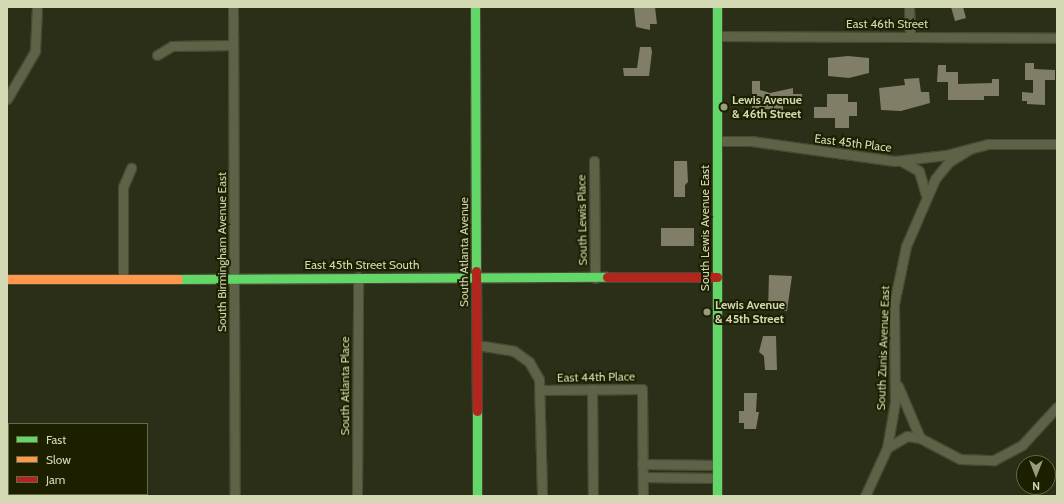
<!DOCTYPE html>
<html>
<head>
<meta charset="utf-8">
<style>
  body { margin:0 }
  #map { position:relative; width:1064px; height:503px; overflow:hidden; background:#2c2f18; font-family:Cabin,sans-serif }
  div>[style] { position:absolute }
  .building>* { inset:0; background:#807e66; transform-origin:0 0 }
  .roads { filter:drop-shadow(1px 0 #474a35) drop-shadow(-1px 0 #474a35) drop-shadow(0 1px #474a35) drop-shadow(0 -1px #474a35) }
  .street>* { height:9px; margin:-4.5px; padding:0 4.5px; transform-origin:4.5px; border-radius:4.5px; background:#5e6246 }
  .fast>* { height:9px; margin:-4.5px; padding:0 4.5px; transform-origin:4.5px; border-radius:4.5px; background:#63d668 }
  .slow>* { height:9px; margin:-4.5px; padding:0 4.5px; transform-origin:4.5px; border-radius:4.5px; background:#ff974d }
  .jam>* { height:9px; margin:-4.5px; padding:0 4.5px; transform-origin:4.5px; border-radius:4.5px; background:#b3261e }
  .dots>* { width:11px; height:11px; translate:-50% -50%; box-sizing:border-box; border:2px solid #1c2000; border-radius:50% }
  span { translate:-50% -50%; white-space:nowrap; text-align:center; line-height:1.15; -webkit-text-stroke:4px #1c2000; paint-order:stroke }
  .street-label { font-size:12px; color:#d2d9b2 }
  .poi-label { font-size:12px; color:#d2d9b2; font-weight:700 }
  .left { translate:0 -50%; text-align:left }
  .frame { position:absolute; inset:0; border:8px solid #d2d9b2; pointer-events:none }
  .legend { position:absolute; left:8px; top:423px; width:140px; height:72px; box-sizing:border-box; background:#1c2000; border:1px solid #656a47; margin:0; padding:5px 7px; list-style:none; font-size:12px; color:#d2d9b2 }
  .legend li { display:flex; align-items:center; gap:8px; height:20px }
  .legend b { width:20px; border:1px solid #656a47 }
  .north { position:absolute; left:1016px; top:455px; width:40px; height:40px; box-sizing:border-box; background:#1c2000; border:1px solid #656a47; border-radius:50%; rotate:180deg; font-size:11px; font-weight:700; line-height:16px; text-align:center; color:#d2d9b2 }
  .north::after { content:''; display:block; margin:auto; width:14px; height:18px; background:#989e7c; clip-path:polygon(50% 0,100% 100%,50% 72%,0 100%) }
</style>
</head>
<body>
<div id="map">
  <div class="building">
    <div style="clip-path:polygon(634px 7px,655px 7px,657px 24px,650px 24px,650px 30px,636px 27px)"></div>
    <div style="clip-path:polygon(951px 7px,963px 7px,966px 18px,955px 21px)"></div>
    <div style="clip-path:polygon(640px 47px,651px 47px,652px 52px,649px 76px,624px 76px,623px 68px,637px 68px)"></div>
    <div style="clip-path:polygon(848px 56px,869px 58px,869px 73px,849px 78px,828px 76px,828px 58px)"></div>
    <div style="clip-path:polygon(1025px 63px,1034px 63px,1034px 69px,1055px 70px,1055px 80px,1045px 80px,1045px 105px,1027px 104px,1027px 101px,1022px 101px,1022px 92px,1033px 93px,1033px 80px,1025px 80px)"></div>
    <div style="clip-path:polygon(938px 65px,946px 65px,946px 72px,958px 72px,958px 84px,992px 83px,992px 79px,999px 79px,999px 96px,984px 96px,984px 100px,948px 100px,948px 82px,937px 82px)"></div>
    <div style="clip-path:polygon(919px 78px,921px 92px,929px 92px,930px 103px,901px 111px,881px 110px,879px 88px,905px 85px,904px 79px)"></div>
    <div style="clip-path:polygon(752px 81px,760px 81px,760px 90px,770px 93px,793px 88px,793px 94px,802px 94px,802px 104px,783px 105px,783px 110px,752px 108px)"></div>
    <div style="clip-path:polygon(827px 94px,848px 94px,848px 102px,857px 102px,857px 116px,849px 116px,849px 128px,835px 128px,835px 118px,814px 118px,814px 107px,827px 107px)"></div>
    <div style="clip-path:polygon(674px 161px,687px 161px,688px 182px,685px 185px,685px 197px,674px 197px)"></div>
    <div style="left:694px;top:228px;width:18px;height:33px;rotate:90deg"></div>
    <div style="clip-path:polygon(769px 275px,792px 276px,787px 311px,768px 311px)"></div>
    <div style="clip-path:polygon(763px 336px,776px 336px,777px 370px,765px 370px,764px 356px,759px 352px)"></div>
    <div style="clip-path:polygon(744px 393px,757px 393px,756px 412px,759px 412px,756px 429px,744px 429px,744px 423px,739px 423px,739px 411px,744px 411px)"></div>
  </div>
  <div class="roads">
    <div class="street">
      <div style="left:233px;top:7px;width:489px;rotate:89.8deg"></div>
      <div style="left:909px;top:7px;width:29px;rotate:88deg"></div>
      <div style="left:717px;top:36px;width:340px;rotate:0.3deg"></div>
      <div style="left:157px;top:55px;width:17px;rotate:-31deg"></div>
      <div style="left:172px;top:46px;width:61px;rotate:-0.9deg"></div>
      <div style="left:7px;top:99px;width:56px;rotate:-59.7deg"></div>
      <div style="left:35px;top:51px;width:44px;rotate:-87.4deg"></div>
      <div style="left:717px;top:141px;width:34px"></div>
      <div style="left:751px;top:141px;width:145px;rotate:7.9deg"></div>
      <div style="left:895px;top:161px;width:51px;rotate:-6.7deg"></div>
      <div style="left:946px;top:155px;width:43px;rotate:-14.7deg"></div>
      <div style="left:988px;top:144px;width:69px"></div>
      <div style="left:594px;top:161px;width:117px;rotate:89.5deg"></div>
      <div style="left:903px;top:162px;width:18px;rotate:29deg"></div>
      <div style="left:919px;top:171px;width:25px;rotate:74deg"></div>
      <div style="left:123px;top:279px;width:92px;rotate:-90deg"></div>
      <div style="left:123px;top:187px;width:21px;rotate:-67deg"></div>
      <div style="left:477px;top:345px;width:37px;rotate:9deg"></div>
      <div style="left:514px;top:351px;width:19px;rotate:36deg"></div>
      <div style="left:529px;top:362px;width:20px;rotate:60deg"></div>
      <div style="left:539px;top:379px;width:117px;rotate:88.5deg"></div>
      <div style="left:898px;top:386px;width:56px;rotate:67.1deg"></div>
      <div style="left:592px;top:389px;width:107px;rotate:89.5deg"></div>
      <div style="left:542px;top:390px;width:100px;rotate:-0.6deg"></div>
      <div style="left:642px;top:389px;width:107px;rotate:89.5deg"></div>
      <div style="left:887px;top:448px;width:23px;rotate:-31deg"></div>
      <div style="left:907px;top:436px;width:13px;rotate:9deg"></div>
      <div style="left:920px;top:438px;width:45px;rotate:27.7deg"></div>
      <div style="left:960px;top:459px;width:34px;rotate:2deg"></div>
      <div style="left:994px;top:460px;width:32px;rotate:-28deg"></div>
      <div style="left:1022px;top:445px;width:52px;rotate:-47.4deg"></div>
      <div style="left:642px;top:464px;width:75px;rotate:0.8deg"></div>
      <div style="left:643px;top:477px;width:74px;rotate:0.8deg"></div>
      <div style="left:357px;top:496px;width:219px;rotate:-89.7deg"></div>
      <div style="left:865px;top:496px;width:53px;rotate:-65.4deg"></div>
      <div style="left:887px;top:448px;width:47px;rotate:-80.1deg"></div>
      <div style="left:895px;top:402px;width:98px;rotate:-90.6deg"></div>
      <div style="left:894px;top:304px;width:59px;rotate:-78.3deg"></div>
      <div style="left:906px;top:246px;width:73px;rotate:-66.6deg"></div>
      <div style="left:935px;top:179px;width:22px;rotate:-51deg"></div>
      <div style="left:949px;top:162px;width:25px;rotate:-32deg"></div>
    </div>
    <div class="fast">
      <div style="left:475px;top:7px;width:264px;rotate:89.8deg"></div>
      <div style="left:717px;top:7px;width:489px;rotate:90deg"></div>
      <div style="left:178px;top:279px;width:429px;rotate:-0.3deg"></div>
      <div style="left:477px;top:411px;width:85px;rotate:90deg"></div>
    </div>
    <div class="slow">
      <div style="left:7px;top:279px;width:171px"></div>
    </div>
    <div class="jam">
      <div style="left:476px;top:271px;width:140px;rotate:89.6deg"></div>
      <div style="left:607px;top:277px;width:110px"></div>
    </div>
  </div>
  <div class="dots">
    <div style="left:724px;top:107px;background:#989e7c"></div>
    <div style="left:707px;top:312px;background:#989e7c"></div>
  </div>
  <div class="street-label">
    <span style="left:887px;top:24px">East 46th Street</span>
    <span style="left:853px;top:143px;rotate:7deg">East 45th Place</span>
    <span style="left:582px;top:220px;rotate:-91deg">South Lewis Place</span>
    <span style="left:705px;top:228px;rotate:-90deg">South Lewis Avenue East</span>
    <span style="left:222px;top:252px;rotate:-90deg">South Birmingham Avenue East</span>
    <span style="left:464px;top:252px;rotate:-90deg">South Atlanta Avenue</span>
    <span style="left:362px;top:265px">East 45th Street South</span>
    <span style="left:883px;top:348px;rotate:-88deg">South Zunis Avenue East</span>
    <span style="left:596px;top:377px;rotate:-1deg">East 44th Place</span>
    <span style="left:345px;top:386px;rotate:-90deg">South Atlanta Place</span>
  </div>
  <div class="poi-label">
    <span class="left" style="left:732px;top:107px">Lewis Avenue<br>&amp; 46th Street</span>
    <span class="left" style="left:715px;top:312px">Lewis Avenue<br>&amp; 45th Street</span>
  </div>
  <div class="frame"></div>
  <ul class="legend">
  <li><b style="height:5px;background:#63d668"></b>Fast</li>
  <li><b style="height:5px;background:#ff974d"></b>Slow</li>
  <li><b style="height:5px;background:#b3261e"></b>Jam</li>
  </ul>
  <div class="north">N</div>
</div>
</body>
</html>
